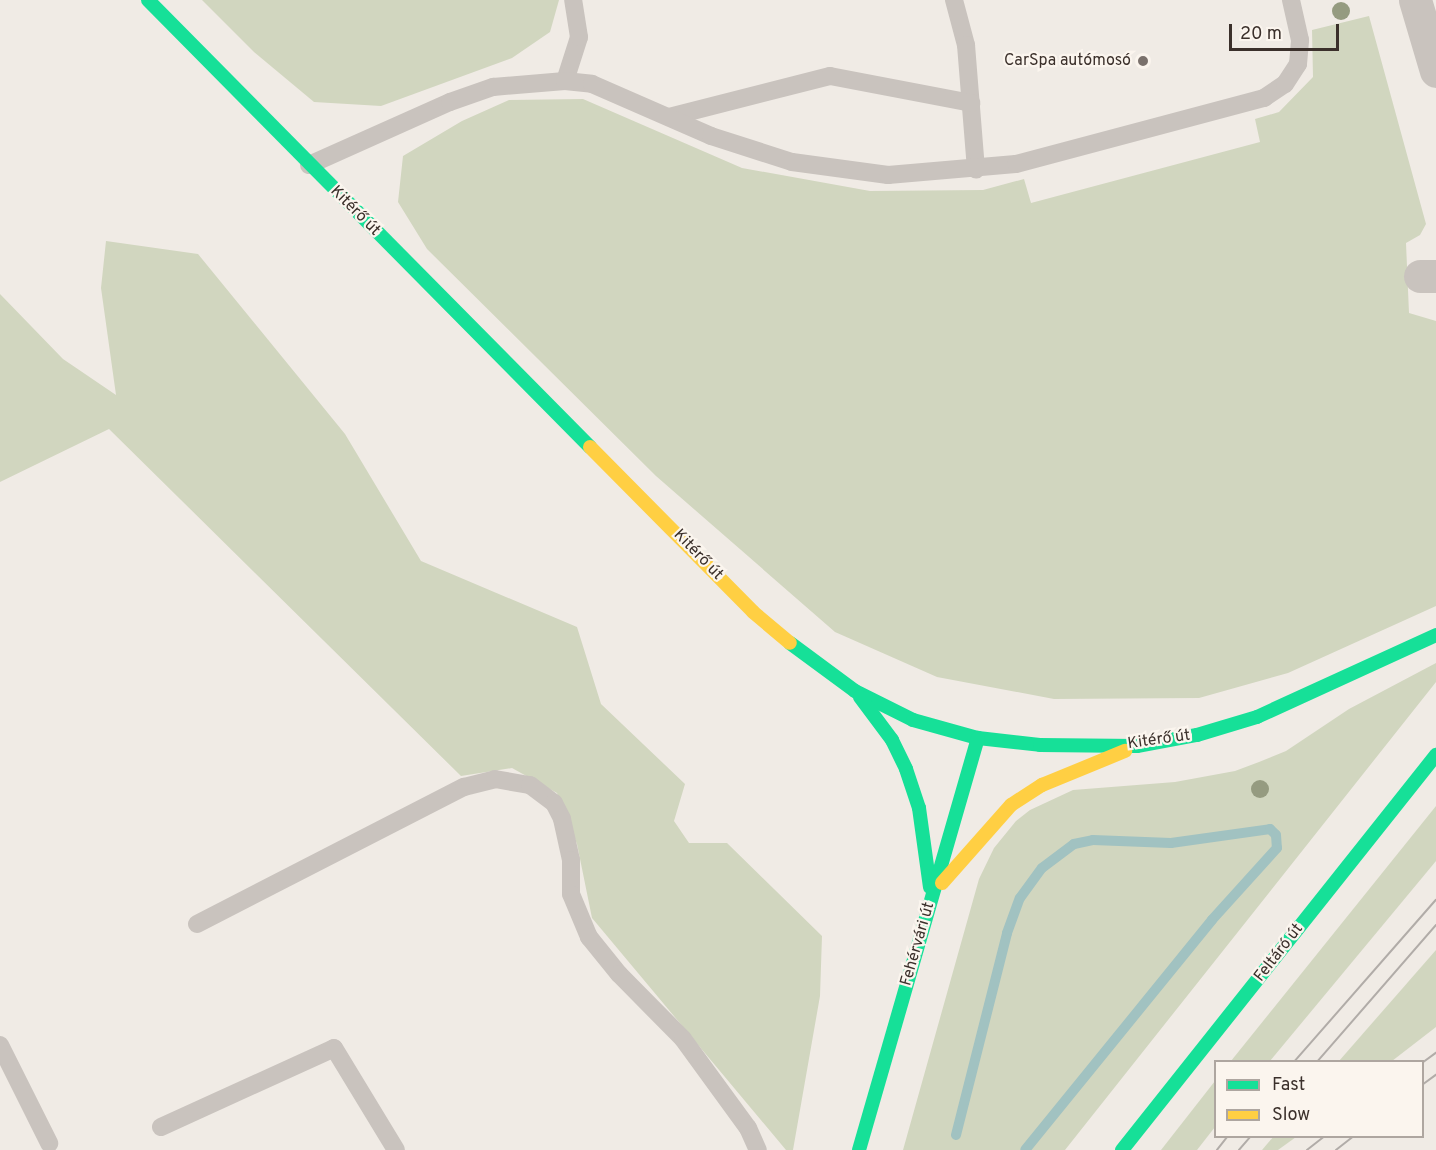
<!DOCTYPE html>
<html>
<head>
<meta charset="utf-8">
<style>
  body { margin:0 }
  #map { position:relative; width:1436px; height:1150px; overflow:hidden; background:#f0ebe5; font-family:Overpass,sans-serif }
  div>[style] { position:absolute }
  .green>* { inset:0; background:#d1d6bf }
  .stream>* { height:10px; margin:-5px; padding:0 5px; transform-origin:5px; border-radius:5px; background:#a1c2c1 }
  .lane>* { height:18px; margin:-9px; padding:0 9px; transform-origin:9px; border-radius:9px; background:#c9c3be }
  .street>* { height:33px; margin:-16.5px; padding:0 16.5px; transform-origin:16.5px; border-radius:16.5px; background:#c9c3be }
  .fast>* { height:14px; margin:-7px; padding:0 7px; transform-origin:7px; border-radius:7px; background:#16e098 }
  .slow>* { height:14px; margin:-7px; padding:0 7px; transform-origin:7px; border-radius:7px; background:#ffcf43 }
  .tram>* { height:1.5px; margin:-0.75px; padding:0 0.75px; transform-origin:0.75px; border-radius:0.75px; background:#b1aca8 }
  .trees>* { width:18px; height:18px; margin:-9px; border-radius:50%; background:#959b80 }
  .dots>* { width:16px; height:16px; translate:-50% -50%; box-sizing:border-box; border:3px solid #fbf5ee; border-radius:50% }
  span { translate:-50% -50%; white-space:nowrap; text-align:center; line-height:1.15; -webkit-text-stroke:4.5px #fbf5ee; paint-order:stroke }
  .poi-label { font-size:16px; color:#3b302b }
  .right { translate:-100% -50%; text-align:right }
  .street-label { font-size:16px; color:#3b302b }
  .legend { position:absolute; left:1214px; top:1060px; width:210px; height:78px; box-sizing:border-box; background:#fbf5ee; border:2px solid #aea6a0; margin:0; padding:8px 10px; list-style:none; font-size:18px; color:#3b302b }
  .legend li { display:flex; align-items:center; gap:12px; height:30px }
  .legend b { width:30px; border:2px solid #aea6a0 }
  .scale { position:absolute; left:1229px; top:24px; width:110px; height:27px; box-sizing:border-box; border:3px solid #3b302b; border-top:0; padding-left:8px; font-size:18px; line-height:21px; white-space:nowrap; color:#3b302b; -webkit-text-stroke:4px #fbf5ee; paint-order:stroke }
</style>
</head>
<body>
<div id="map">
  <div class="green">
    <div style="clip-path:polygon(202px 0,559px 0,550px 32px,512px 58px,381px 106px,314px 102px,254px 52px)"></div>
    <div style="clip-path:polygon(1369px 16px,1426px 224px,1420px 235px,1406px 243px,1409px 313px,1436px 321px,1436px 606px,1288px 673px,1199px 698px,1054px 699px,937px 677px,835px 632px,656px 476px,427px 249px,398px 202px,403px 156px,462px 121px,509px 100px,583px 99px,742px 168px,870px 191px,983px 190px,1024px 179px,1031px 203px,1260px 142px,1255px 119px,1279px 112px,1313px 77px,1312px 30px)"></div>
    <div style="clip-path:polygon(106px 241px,198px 254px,345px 434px,421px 561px,577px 627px,601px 704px,685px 784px,674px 821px,689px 843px,727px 843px,822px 936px,820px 996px,793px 1150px,786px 1150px,592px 918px,577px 844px,557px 793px,512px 768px,461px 776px,109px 429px,0 482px,0 294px,63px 359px,116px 395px,101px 288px)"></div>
    <div style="clip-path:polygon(1436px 663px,1436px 682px,1065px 1150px,903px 1150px,979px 879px,994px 848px,1016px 821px,1030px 810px,1073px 790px,1175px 782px,1235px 771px,1259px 762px,1286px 751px,1349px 709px)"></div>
    <div style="clip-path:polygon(1436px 806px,1436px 861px,1270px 1061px,1231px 1061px)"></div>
    <div style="clip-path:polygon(1436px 950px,1436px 1027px,1392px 1061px,1339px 1061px)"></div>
    <div style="clip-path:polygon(1215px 1081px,1215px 1127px,1197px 1150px,1161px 1150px)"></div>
    <div style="clip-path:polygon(1274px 1136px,1295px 1136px,1296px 1137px,1278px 1150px,1262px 1150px)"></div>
  </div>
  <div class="stream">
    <div style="left:956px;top:1135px;width:208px;rotate:-75.8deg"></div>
    <div style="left:1007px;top:933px;width:37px;rotate:-70deg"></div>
    <div style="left:1020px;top:898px;width:37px;rotate:-54deg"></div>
    <div style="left:1042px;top:868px;width:40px;rotate:-37deg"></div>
    <div style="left:1074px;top:844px;width:19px;rotate:-12deg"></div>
    <div style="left:1093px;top:840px;width:78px;rotate:2.2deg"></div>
    <div style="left:1171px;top:843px;width:100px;rotate:-8deg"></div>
    <div style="left:1270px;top:829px;width:8px;rotate:45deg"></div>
    <div style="left:1276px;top:835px;width:13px;rotate:86deg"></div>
    <div style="left:1277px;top:848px;width:97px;rotate:132.1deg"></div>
    <div style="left:1212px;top:920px;width:296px;rotate:129.1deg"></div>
  </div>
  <div class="lane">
    <div style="left:954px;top:0;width:47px;rotate:75.1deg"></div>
    <div style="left:966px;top:45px;width:125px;rotate:85.4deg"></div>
    <div style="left:565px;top:81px;width:46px;rotate:-72.3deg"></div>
    <div style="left:579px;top:37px;width:37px;rotate:-99deg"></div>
    <div style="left:669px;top:117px;width:166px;rotate:-14.3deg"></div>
    <div style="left:830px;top:76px;width:144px;rotate:10.8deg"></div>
    <div style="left:309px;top:165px;width:154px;rotate:-24.1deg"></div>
    <div style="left:450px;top:102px;width:46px;rotate:-19.2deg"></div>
    <div style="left:493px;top:87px;width:72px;rotate:-4.8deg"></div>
    <div style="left:565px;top:81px;width:27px;rotate:6deg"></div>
    <div style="left:592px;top:84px;width:130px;rotate:23.6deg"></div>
    <div style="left:711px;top:136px;width:85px;rotate:17.8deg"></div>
    <div style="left:792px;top:162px;width:97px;rotate:7.7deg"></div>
    <div style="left:888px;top:175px;width:128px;rotate:-4.9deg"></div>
    <div style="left:1016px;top:164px;width:257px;rotate:-14.9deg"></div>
    <div style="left:1264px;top:98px;width:25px;rotate:-34deg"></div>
    <div style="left:1285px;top:84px;width:24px;rotate:-57deg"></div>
    <div style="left:1298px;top:64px;width:24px;rotate:-85deg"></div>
    <div style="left:1300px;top:40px;width:41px;rotate:-102.7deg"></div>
    <div style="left:197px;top:924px;width:300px;rotate:-27.2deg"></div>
    <div style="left:464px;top:787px;width:32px;rotate:-14deg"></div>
    <div style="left:495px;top:779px;width:36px;rotate:10deg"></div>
    <div style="left:530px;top:785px;width:30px;rotate:37deg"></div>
    <div style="left:554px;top:803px;width:18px;rotate:63deg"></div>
    <div style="left:562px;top:819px;width:42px;rotate:77.6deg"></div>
    <div style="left:571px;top:860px;width:34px;rotate:90deg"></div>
    <div style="left:571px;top:894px;width:47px;rotate:67.3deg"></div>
    <div style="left:589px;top:937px;width:48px;rotate:51deg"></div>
    <div style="left:619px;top:974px;width:91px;rotate:45.4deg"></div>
    <div style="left:683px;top:1039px;width:110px;rotate:53.9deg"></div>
    <div style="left:748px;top:1128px;width:24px;rotate:66deg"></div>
    <div style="left:0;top:1045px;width:110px;rotate:63.4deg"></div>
    <div style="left:161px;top:1127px;width:190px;rotate:-24.5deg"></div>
    <div style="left:334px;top:1048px;width:119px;rotate:58.7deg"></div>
  </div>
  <div class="street">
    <div style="left:1415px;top:0;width:74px;rotate:73.5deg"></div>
    <div style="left:1420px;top:276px;width:16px"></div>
  </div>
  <div class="fast">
    <div style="left:148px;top:0;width:629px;rotate:45.32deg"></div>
    <div style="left:790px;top:643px;width:81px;rotate:36.4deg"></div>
    <div style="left:855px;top:691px;width:65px;rotate:26.6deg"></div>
    <div style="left:913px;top:720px;width:67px;rotate:15.5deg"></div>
    <div style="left:978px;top:738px;width:62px;rotate:6.4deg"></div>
    <div style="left:1040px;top:745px;width:97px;rotate:0.6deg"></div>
    <div style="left:1137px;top:746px;width:61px;rotate:-10.4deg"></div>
    <div style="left:1197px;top:735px;width:63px;rotate:-16.7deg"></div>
    <div style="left:1257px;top:717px;width:197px;rotate:-24.6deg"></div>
    <div style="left:860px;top:697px;width:54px;rotate:53.3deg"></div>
    <div style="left:892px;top:740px;width:32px;rotate:64deg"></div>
    <div style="left:906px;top:769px;width:41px;rotate:71.6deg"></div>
    <div style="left:919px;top:808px;width:80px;rotate:82.1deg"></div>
    <div style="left:859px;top:1150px;width:429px;rotate:-73.9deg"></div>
    <div style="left:1122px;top:1150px;width:505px;rotate:-51.52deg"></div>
  </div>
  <div class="slow">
    <div style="left:590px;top:447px;width:232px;rotate:45.3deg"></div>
    <div style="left:753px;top:612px;width:48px;rotate:40deg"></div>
    <div style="left:942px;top:883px;width:104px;rotate:-48.5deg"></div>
    <div style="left:1011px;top:805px;width:37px;rotate:-33deg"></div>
    <div style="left:1042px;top:785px;width:90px;rotate:-22.3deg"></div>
  </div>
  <div class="tram">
    <div style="left:1294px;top:1062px;width:215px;rotate:-48.8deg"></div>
    <div style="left:1317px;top:1062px;width:181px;rotate:-49deg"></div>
    <div style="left:1422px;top:1063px;width:17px;rotate:-36deg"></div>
    <div style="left:1422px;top:1085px;width:17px;rotate:-36deg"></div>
    <div style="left:1217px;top:1150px;width:18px;rotate:-52deg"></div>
    <div style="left:1239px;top:1150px;width:18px;rotate:-49deg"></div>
    <div style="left:1307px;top:1150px;width:23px;rotate:-38deg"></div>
    <div style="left:1336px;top:1150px;width:23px;rotate:-38deg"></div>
  </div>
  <div class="trees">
    <div style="left:1341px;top:11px"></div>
    <div style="left:1260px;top:789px"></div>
  </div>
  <div class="dots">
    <div style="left:1143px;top:61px;background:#7a716c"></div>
  </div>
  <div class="poi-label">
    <span class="right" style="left:1131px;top:61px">CarSpa autómosó</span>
  </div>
  <div class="street-label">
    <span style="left:355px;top:211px;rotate:45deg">Kitérő út</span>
    <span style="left:698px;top:555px;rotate:46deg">Kitérő út</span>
    <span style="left:1159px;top:740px;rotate:-8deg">Kitérő út</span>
    <span style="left:918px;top:944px;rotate:-74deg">Fehérvári út</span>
    <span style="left:1279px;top:953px;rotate:-52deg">Feltáró út</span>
  </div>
  <ul class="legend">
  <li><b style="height:8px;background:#16e098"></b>Fast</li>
  <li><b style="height:8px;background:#ffcf43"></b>Slow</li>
  </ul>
  <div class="scale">20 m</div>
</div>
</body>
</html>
